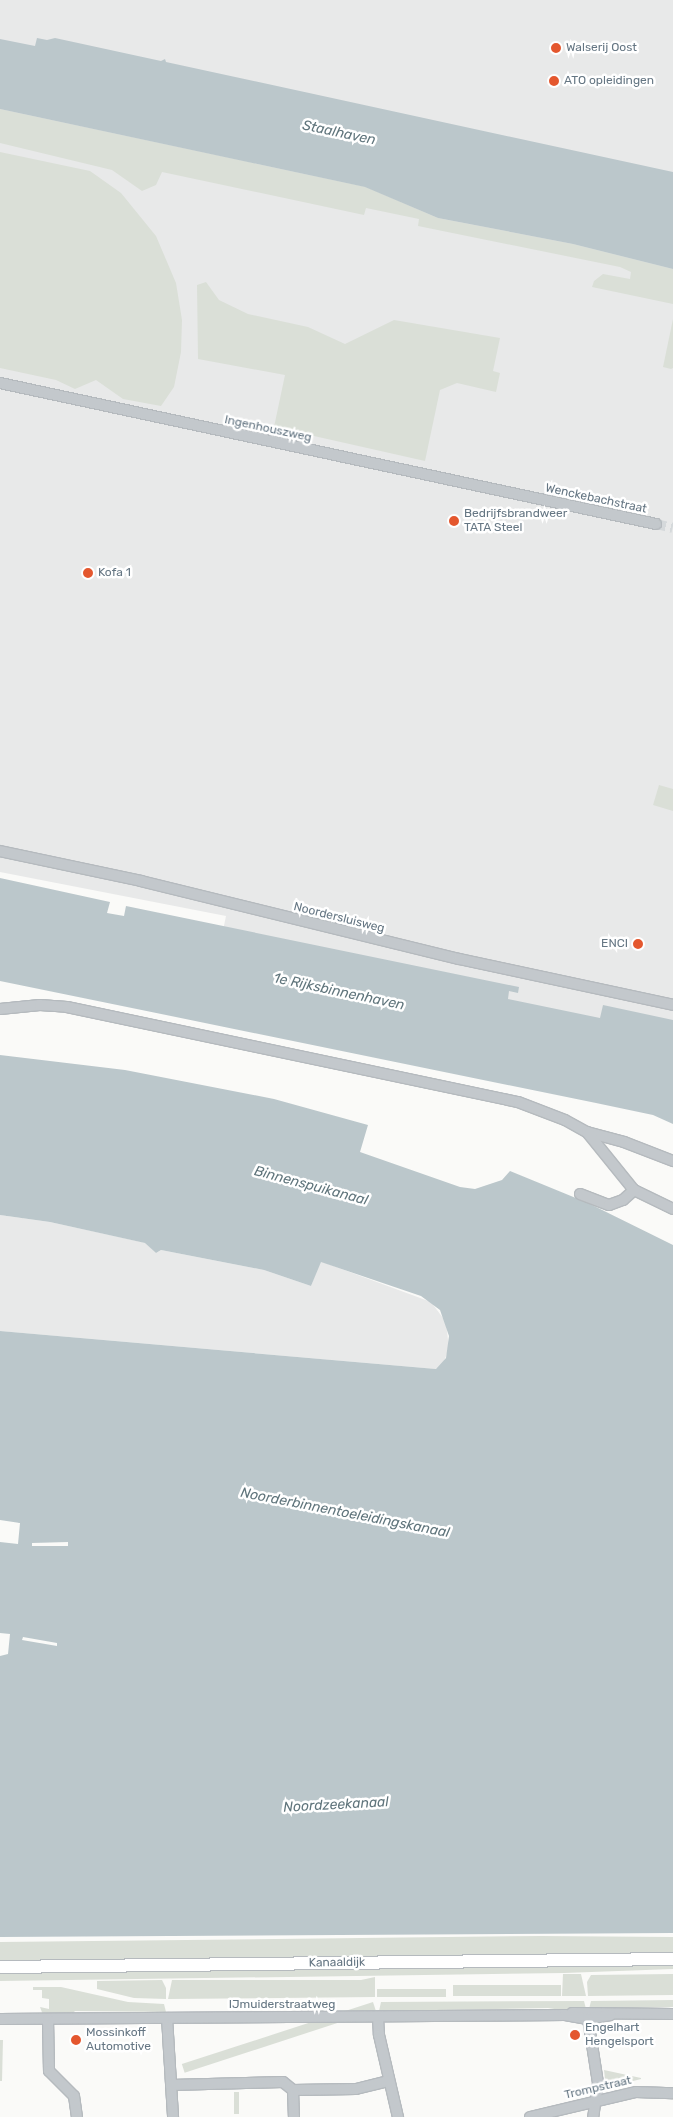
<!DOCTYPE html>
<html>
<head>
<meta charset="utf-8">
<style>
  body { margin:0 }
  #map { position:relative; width:673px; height:2117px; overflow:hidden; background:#fafaf8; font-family:Rubik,sans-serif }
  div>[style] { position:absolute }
  .built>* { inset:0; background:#e8e9e9 }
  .green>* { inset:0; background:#dadfd7; transform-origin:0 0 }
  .water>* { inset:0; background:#bbc7cb }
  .minor-tunnel>* { height:10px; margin-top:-5px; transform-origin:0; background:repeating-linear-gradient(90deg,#d5d9db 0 10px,transparent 0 15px) }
  .roads { filter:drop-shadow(1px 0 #b5babe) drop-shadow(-1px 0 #b5babe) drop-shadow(0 1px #b5babe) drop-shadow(0 -1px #b5babe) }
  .minor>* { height:10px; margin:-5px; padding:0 5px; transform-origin:5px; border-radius:5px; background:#c3c8cc }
  .major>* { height:12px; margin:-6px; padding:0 6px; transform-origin:6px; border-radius:6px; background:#fff }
  .dots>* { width:14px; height:14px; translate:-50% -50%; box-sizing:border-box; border:2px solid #fff; border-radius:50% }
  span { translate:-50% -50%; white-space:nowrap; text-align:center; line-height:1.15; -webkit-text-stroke:5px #fff; paint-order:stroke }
  .poi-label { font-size:12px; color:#657683 }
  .left { translate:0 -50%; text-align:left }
  .right { translate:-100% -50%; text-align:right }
  .street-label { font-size:12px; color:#657683 }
  .water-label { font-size:14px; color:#60757c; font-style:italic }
</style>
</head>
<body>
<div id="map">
  <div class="built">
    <div style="clip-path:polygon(0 0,673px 0,673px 1038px,221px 940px,226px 916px,0 872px)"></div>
    <div style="clip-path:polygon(0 1215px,50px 1222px,146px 1243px,156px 1253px,161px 1250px,264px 1270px,311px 1286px,320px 1261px,431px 1302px,446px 1322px,449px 1349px,442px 1366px,436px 1369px,0 1331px)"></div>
  </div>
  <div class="green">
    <div style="clip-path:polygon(0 109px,366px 187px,438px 218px,573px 244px,673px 269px,673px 304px,592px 287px,594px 281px,603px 274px,630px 279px,631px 272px,620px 267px,418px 226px,419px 219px,366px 208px,364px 215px,162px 172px,156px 185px,142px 191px,112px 170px,0 143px)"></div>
    <div style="clip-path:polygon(0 152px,90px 171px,121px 193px,156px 236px,176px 283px,182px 320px,181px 352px,174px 387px,161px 406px,123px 399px,96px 380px,75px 389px,56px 380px,0 368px)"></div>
    <div style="clip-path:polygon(206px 282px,219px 300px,248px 314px,308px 327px,345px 344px,394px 320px,500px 338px,493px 371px,500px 373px,496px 392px,457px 383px,440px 390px,425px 461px,274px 427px,285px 375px,198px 359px,197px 285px)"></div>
    <div style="clip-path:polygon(673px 319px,673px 368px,671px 369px,663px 367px)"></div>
    <div style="clip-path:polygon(659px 785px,673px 789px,673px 811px,653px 805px)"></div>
    <div style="clip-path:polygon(541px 1936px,673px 1937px,673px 1955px,0 1961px,0 1942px)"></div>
    <div style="clip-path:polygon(673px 1964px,673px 1969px,564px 1973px,0 1981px,0 1971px)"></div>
    <div style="clip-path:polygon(563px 1974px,581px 1974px,586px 1996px,562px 1996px)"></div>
    <div style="clip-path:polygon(673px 1974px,673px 1995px,588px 1996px,587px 1982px,591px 1975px)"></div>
    <div style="clip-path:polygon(375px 1977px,375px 1997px,168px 1999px,172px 1980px,361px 1980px)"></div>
    <div style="clip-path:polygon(162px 1980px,166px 1988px,166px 1999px,134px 1998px,97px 1989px,97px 1981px)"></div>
    <div style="left:561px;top:1985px;width:11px;height:108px;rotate:90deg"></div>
    <div style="clip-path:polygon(33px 1987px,61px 1987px,128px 2002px,164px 2004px,166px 2012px,75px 2011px,71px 2015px,43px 2015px,40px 2007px,49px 2009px,49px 1999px,42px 1998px,42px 1990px,33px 1990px)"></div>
    <div style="left:446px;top:1989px;width:8px;height:69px;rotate:90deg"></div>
    <div style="clip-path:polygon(673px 2000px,673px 2007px,589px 2009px,591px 2001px)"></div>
    <div style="clip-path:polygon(584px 2001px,586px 2009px,567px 2011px,548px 2008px,379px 2011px,381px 2002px)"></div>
    <div style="left:373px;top:2002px;width:9px;height:201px;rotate:72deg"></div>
    <div style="clip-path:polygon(0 2040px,3px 2040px,2px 2081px,0 2081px)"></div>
    <div style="clip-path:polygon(604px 2070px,641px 2078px,641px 2079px,606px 2088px)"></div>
    <div style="left:234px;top:2092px;width:5px;height:22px"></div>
  </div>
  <div class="water">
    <div style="clip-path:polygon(37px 38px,47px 40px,55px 38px,161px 61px,165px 59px,166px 62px,673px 172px,673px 269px,573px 244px,438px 218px,365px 187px,0 109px,0 39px,35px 46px)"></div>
    <div style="clip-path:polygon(0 878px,110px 902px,107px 913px,124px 916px,126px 906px,519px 987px,518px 993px,509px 991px,508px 999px,600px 1018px,603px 1005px,673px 1020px,673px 1124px,653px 1115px,596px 1103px,0 981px)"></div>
    <div style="clip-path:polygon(evenodd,0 1055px,125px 1070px,274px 1099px,368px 1125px,360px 1152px,460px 1187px,475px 1189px,502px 1180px,510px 1171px,588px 1203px,673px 1245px,673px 1933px,0 1937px,0 1656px,8px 1654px,10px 1634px,0 1633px,0 1542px,18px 1544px,20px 1523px,0 1520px,0 1331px,436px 1369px,446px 1358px,449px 1336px,440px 1310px,421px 1296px,321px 1262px,311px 1286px,264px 1270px,161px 1250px,156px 1253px,145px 1243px,50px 1222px,0 1215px,0 1055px,68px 1542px,68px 1546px,32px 1546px,32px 1543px,68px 1542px,0 1055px,23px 1637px,57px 1643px,57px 1646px,22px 1640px,23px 1637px)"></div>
  </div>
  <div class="minor-tunnel">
    <div style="left:656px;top:524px;width:17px;rotate:13deg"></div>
  </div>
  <div class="roads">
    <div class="minor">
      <div style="left:0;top:383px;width:671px;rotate:12.13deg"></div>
      <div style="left:0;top:851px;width:144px;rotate:12deg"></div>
      <div style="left:141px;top:881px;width:327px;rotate:13.8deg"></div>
      <div style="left:459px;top:959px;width:219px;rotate:12.1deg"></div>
      <div style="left:0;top:1009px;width:40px;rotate:-5.7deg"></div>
      <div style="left:40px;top:1005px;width:27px;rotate:4deg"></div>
      <div style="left:67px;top:1007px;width:461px;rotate:11.9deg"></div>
      <div style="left:518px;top:1102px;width:50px;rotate:21deg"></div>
      <div style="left:565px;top:1120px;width:25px;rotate:29deg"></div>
      <div style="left:587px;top:1132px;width:38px;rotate:15deg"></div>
      <div style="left:624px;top:1142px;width:53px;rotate:21.2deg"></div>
      <div style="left:587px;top:1132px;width:75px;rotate:51deg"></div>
      <div style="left:634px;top:1190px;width:43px;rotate:26deg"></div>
      <div style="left:580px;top:1194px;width:31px;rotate:21deg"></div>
      <div style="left:609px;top:1205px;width:15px;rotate:-20deg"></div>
      <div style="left:623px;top:1200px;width:15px;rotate:-42deg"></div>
      <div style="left:572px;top:2013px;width:101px;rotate:0.6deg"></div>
      <div style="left:378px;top:2017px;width:18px;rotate:87deg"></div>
      <div style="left:379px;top:2035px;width:84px;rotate:77deg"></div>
      <div style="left:167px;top:2018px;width:99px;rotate:86.5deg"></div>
      <div style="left:0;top:2019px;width:565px;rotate:-0.41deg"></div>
      <div style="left:565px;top:2015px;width:23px;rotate:10deg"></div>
      <div style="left:588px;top:2019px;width:23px;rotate:-10deg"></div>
      <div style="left:48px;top:2019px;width:52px;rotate:88.9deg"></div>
      <div style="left:49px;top:2071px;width:35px;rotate:45deg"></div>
      <div style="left:74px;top:2096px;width:21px;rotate:82deg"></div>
      <div style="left:588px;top:2019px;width:65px;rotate:81.1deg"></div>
      <div style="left:598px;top:2083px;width:34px;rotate:98deg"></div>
      <div style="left:171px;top:2085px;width:112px;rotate:-1.5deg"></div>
      <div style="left:283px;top:2082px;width:13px;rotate:39deg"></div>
      <div style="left:293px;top:2090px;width:63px;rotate:-0.9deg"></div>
      <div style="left:356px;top:2089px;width:34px;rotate:-14deg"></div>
      <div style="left:293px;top:2090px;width:27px;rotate:88deg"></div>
      <div style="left:530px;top:2117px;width:109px;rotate:-13.3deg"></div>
      <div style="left:636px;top:2092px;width:37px;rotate:2deg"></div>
    </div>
    <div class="major">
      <div style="left:0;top:1967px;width:673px;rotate:-0.68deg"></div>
    </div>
  </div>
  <div class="dots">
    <div style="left:556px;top:48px;background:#e4572e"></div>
    <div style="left:554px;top:81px;background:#e4572e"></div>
    <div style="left:454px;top:521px;background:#e4572e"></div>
    <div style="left:88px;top:573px;background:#e4572e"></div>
    <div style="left:638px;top:944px;background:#e4572e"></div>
    <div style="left:575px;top:2035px;background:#e4572e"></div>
    <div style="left:76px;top:2040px;background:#e4572e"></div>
  </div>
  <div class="poi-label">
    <span class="left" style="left:566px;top:48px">Walserij Oost</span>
    <span class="left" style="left:564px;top:81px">ATO opleidingen</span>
    <span class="left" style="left:464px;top:521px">Bedrijfsbrandweer<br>TATA Steel</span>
    <span class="left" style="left:98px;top:573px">Kofa 1</span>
    <span class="right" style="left:628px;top:944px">ENCI</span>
    <span class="left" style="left:585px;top:2035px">Engelhart<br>Hengelsport</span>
    <span class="left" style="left:86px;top:2040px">Mossinkoff<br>Automotive</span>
  </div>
  <div class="street-label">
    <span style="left:268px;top:429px;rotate:12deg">Ingenhouszweg</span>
    <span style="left:596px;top:499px;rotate:12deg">Wenckebachstraat</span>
    <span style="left:339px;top:918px;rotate:14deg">Noordersluisweg</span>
    <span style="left:337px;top:1963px;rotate:-1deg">Kanaaldijk</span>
    <span style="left:282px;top:2005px">IJmuiderstraatweg</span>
    <span style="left:598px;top:2088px;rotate:-13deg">Trompstraat</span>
  </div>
  <div class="water-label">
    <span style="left:339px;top:133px;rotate:12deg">Staalhaven</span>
    <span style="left:339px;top:992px;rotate:12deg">1e Rijksbinnenhaven</span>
    <span style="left:311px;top:1186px;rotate:15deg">Binnenspuikanaal</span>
    <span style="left:345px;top:1513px;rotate:11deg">Noorderbinnentoeleidingskanaal</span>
    <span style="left:336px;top:1805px;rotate:-3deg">Noordzeekanaal</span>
  </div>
</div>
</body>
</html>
